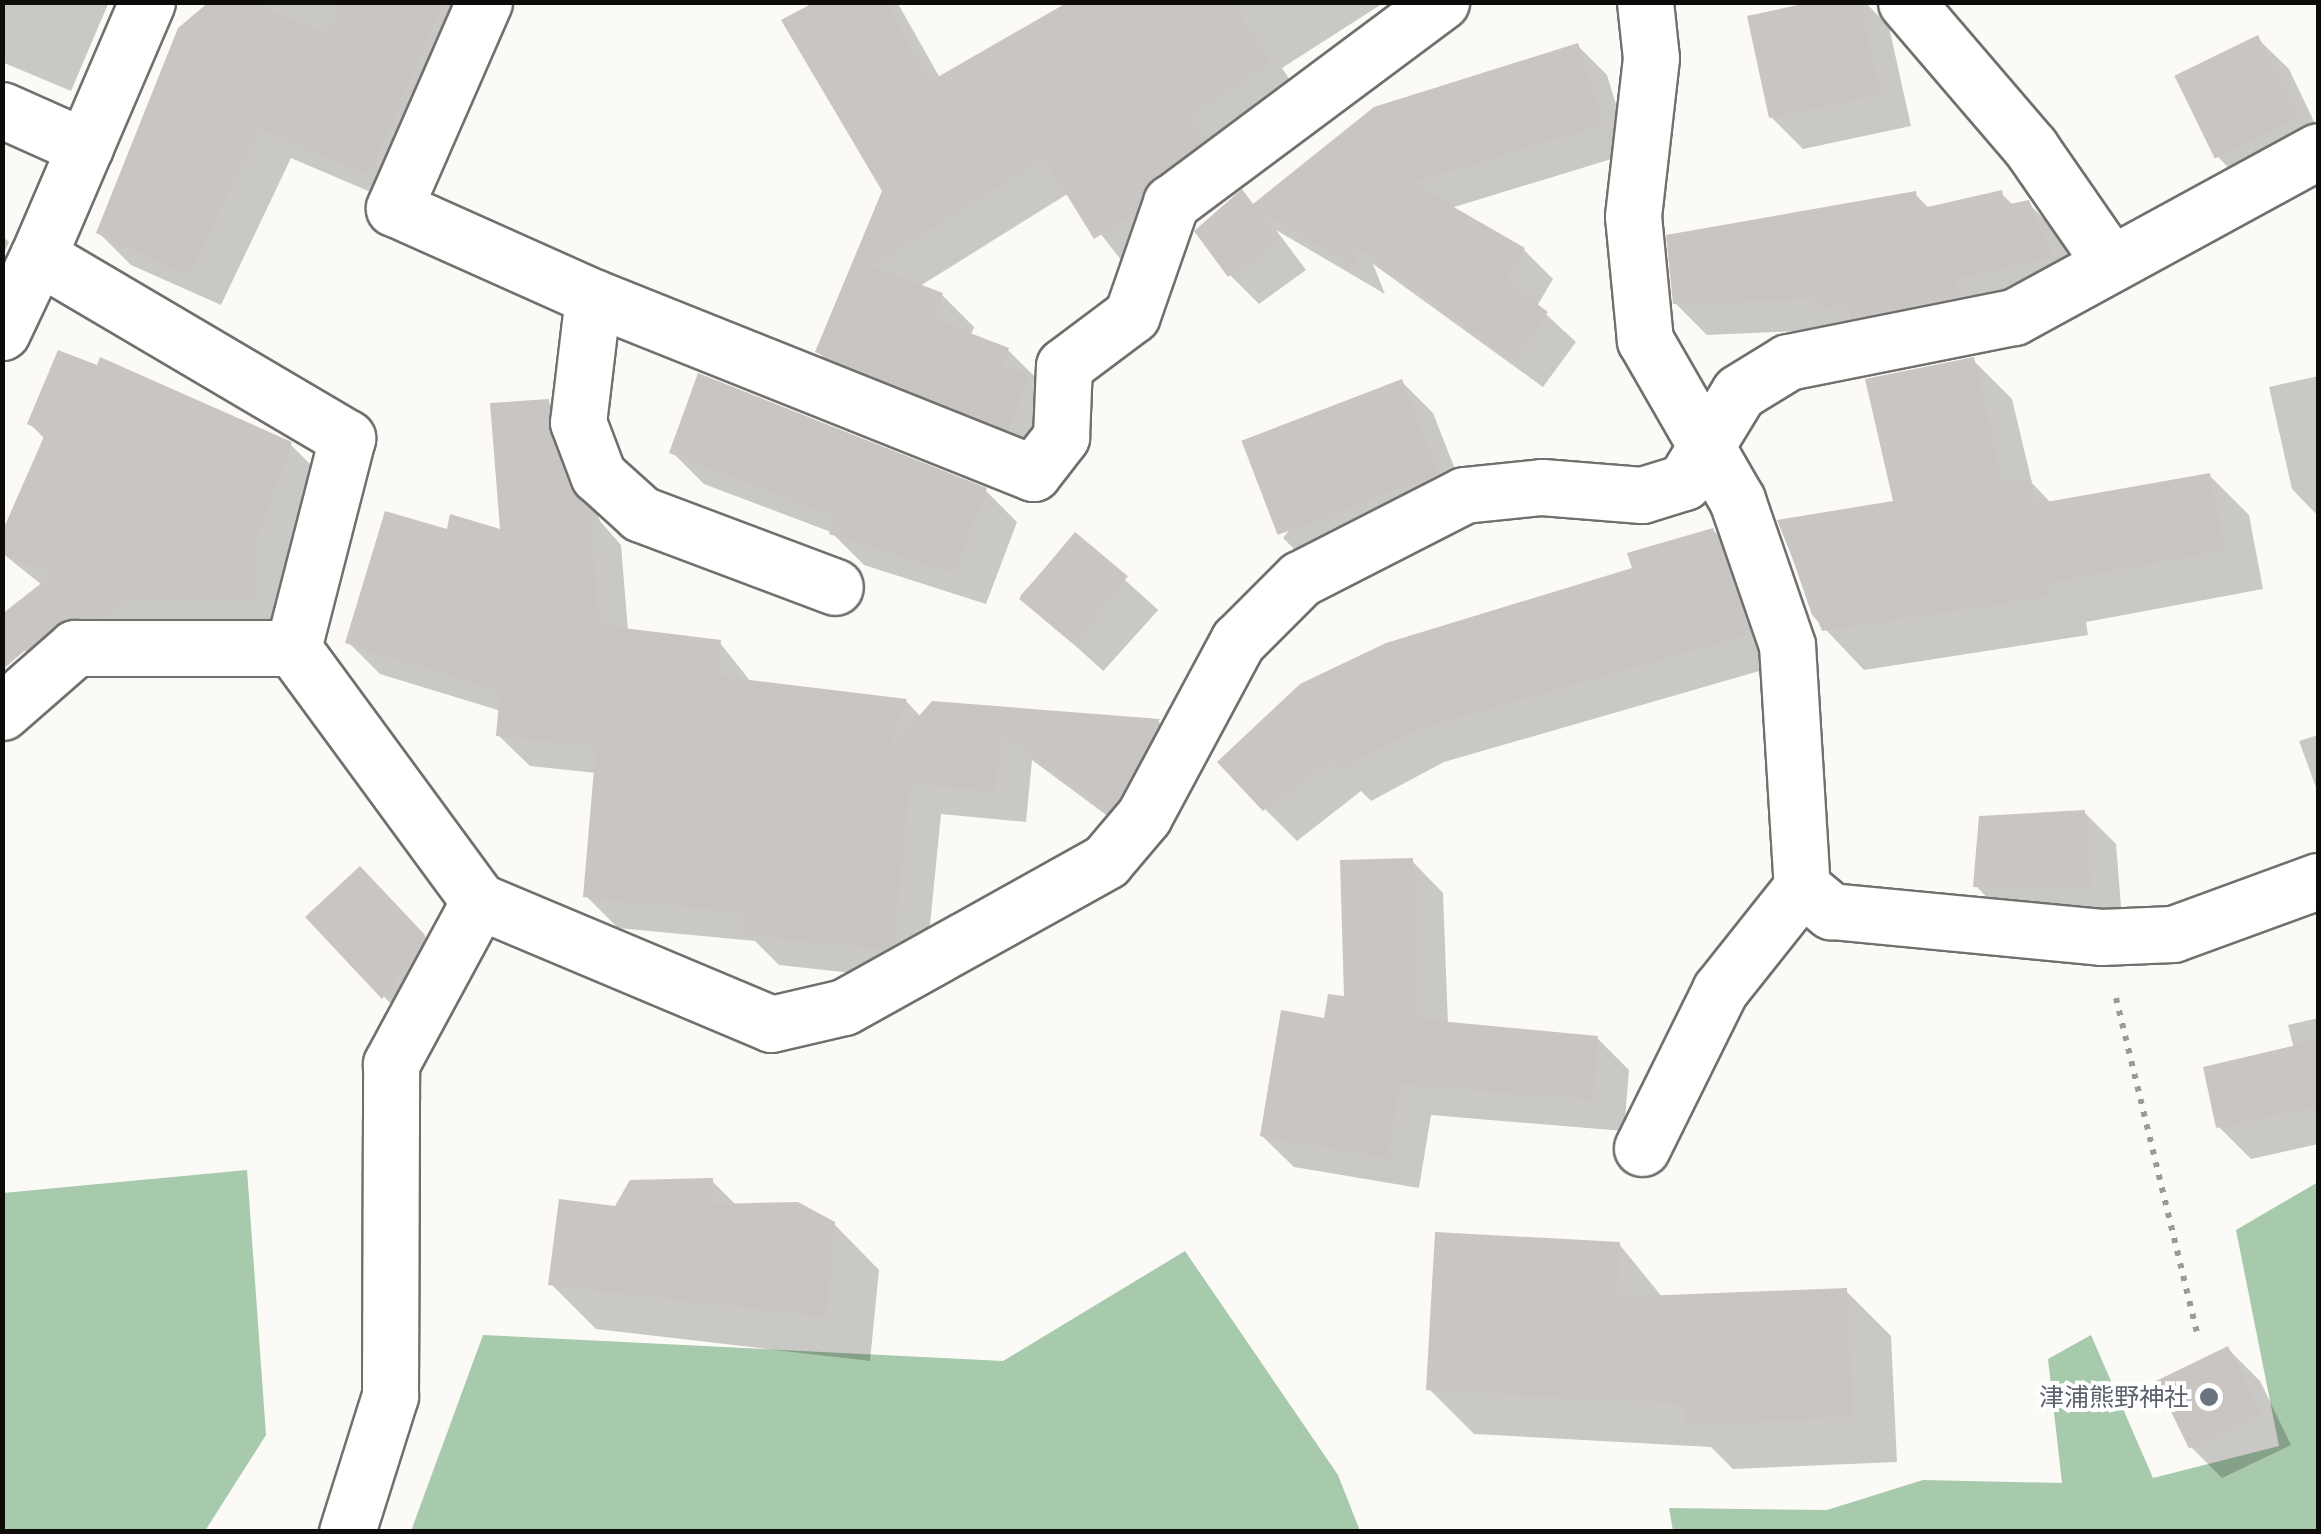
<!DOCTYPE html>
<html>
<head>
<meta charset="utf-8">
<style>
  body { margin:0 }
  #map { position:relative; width:2321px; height:1534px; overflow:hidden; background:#fcfaf7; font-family:"Asap Condensed","Noto Sans JP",sans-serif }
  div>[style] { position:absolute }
  .forest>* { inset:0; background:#a7caac }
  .shadow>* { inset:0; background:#0003; transform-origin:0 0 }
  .building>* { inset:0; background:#c8c5c3; transform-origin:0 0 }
  .path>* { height:6px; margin-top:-3px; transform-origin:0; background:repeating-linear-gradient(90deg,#9b9a98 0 5px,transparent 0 13px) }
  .roads { filter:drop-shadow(2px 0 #71706d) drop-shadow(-2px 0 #71706d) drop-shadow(0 2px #71706d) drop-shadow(0 -2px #71706d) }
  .street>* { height:55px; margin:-27.5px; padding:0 27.5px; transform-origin:27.5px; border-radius:27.5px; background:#fff }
  .dots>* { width:28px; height:28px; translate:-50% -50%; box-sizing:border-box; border:5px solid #fff; border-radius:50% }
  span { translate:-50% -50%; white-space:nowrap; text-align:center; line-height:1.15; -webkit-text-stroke:8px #fff; paint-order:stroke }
  .worship-label { font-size:25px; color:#5b616d }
  .right { translate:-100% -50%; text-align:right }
  .frame { position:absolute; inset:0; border:5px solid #0d0c0b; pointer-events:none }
</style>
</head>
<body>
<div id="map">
  <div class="forest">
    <div style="clip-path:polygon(247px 1170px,266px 1435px,205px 1531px,3px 1531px,3px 1193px)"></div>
    <div style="clip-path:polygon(2318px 1182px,2318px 1531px,1673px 1531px,1669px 1508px,1827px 1510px,1923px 1480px,2062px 1483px,2048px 1359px,2091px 1335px,2153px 1478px,2279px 1446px,2236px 1230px)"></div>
    <div style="clip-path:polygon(1185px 1251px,1338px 1475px,1360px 1531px,411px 1531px,483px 1335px,1003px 1361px)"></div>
  </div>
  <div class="shadow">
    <div style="clip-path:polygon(2px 2px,109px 2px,71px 91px,2px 62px)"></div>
    <div style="clip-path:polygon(213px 2px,497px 2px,401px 205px,291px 158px,221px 305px,131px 265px,99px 233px)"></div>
    <div style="clip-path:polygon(821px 2px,897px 2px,940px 78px,1073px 2px,1385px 2px,1282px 68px,1300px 95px,1128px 269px,1069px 193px,920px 286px,942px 295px,974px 327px,971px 335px,1008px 350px,1039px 381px,1041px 460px,850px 384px,818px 352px,885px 191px)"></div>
    <div style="clip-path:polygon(1824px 2px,1865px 2px,1889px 27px,1911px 126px,1803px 149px,1771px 117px)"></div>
    <div style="clip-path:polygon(2257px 38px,2289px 69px,2318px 130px,2249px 188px,2217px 156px)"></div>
    <div style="clip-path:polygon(1578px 46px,1607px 75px,1631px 153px,1451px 208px,1524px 250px,1553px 279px,1537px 306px,1576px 342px,1543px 387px,1373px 264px,1385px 294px,1276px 230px,1306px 270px,1259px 304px,1230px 275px,1255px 206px)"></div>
    <div style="clip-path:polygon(2001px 193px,2014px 206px,2028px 203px,2060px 235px,2083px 288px,1844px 329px,1707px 335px,1675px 303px,1915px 194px,1930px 209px)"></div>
    <div style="clip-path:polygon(2px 236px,9px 242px,2px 257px)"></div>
    <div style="clip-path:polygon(1973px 360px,2012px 399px,2032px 483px,2052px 504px,2209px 475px,2249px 515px,2263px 589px,2086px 622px,2088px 635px,1864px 670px,1812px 615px,1780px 522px,1896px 503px)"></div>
    <div style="clip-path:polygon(2318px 376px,2318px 516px,2292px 489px,2269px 387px)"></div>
    <div style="clip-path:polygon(1402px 382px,1433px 413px,1469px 505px,1315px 570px,1283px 538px)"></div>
    <div style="clip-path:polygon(548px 401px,580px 433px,580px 467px,600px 521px,621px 545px,628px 631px,720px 643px,751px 682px,906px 701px,921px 717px,933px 703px,1159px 722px,1191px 753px,1140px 840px,1032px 760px,1026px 822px,941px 814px,925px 975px,916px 980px,779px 965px,755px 941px,618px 928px,586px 896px,596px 773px,530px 766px,498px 735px,501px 711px,380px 674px,348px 642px,449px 532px,503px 533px)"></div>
    <div style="clip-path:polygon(30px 424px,290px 444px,322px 476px,287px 630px,71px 670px,27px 653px,2px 629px,42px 585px,2px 553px,2px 539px,45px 439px)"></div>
    <div style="clip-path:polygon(672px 452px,985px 490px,1017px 522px,986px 604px,864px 565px,831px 532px,704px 484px)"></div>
    <div style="clip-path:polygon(1713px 530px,1745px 562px,1780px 665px,1444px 762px,1371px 801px,1361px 791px,1297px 841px,1265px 809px,1302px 686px,1635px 570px)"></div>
    <div style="left:1075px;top:535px;width:112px;height:82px;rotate:42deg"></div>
    <div style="clip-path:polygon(2318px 735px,2318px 793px,2299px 741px)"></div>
    <div style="clip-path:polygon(2084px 812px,2116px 844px,2122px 919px,2007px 918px,1976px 886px)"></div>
    <div style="clip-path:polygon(1412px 861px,1443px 893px,1448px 1024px,1597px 1038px,1629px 1070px,1624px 1131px,1431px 1115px,1419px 1188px,1294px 1167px,1262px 1136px,1347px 999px)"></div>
    <div style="clip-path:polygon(392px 901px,455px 969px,415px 1029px,308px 917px)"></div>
    <div style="clip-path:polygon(2318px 1018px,2318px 1144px,2251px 1159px,2219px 1127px,2294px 1049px,2288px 1025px)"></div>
    <div style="clip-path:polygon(712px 1181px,737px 1206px,834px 1224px,879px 1270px,870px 1361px,596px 1329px,551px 1284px,617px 1209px)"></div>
    <div style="clip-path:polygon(1619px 1244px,1663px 1298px,1846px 1291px,1891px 1336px,1897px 1462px,1733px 1469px,1711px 1447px,1474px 1434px,1429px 1389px)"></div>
    <div style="clip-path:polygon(2228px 1349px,2260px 1381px,2291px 1445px,2222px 1478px,2191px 1447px)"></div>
  </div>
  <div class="building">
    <div style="clip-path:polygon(209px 2px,247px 2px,328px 34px,342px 2px,443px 2px,369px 175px,259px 128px,189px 275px,96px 233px,178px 28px)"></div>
    <div style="clip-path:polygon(815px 2px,887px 2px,929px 82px,1068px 2px,1231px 2px,1270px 62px,1188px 116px,1205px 139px,1152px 179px,1134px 214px,1094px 239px,1044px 158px,871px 266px,943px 293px,934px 319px,1009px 348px,1001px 366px,1029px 376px,1009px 430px,815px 352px,882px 191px,781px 20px)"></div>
    <div style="clip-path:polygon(1812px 2px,1860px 2px,1880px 95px,1769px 118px,1747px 16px)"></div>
    <div style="left:2258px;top:35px;width:92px;height:93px;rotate:64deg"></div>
    <div style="clip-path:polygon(1578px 43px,1604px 124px,1412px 183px,1525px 248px,1506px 281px,1548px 312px,1513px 360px,1348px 240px,1359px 269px,1255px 207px,1279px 240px,1228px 277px,1194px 231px,1242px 189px,1253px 204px,1374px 107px)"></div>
    <div style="clip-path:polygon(2002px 190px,2005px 205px,2029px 200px,2053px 257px,1955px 279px,1959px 296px,1851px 318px,1847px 304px,1820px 309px,1818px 298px,1673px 304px,1666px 235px,1916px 191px,1919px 209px)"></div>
    <div style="clip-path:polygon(58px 350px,97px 365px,100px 357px,292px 442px,256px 540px,256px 599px,123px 601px,105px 617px,56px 624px,2px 670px,2px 614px,53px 574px,2px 552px,2px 532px,46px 432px,27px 424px)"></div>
    <div style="clip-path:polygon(1974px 357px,2003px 484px,2031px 479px,2035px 504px,2210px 473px,2225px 550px,2048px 583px,2050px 596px,1822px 631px,1777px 520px,1893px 501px,1865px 379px)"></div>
    <div style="clip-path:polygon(698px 373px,987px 488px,954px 573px,829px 534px,835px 516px,669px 453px)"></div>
    <div style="left:1402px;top:379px;width:101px;height:172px;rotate:69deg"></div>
    <div style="clip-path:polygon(549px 399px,549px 433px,569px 487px,590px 510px,599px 625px,721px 640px,717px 676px,907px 699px,886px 754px,932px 701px,1160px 719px,1118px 798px,1108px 811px,1001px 732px,995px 791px,910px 784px,894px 943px,884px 949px,744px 935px,747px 913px,583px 897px,596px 746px,496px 736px,500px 691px,345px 643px,385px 511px,447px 529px,450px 514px,500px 529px,490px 403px)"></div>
    <div style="clip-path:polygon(1713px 528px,1750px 634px,1412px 731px,1337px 771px,1337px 754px,1263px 811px,1217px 762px,1300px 684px,1386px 643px,1632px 568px,1627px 553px)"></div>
    <div style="left:1075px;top:532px;width:69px;height:87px;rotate:40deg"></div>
    <div style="clip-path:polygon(2085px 810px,2091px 888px,1973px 887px,1979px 816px)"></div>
    <div style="clip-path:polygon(1413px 858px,1418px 1019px,1598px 1036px,1593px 1100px,1400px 1084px,1388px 1158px,1260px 1136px,1281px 1010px,1324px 1018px,1328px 994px,1344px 996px,1340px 860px)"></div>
    <div style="clip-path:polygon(360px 866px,425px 935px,382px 999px,305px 917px)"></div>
    <div style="clip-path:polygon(2318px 1040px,2318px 1106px,2216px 1128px,2203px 1067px)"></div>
    <div style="clip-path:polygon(713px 1178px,713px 1204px,798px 1202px,835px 1222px,826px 1317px,548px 1285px,559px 1199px,615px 1206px,630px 1180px)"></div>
    <div style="clip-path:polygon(1435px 1232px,1620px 1242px,1617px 1297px,1847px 1288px,1853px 1417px,1686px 1425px,1685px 1404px,1426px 1390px)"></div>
    <div style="left:2228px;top:1346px;width:75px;height:80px;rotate:64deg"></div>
  </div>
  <div class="path">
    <div style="left:2116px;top:998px;width:349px;rotate:76.4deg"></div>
  </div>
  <div class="roads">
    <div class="street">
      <div style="left:147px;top:2px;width:276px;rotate:113.2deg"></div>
      <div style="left:38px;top:256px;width:359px;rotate:30.5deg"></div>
      <div style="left:347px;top:438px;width:217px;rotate:104.4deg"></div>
      <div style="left:484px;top:2px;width:225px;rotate:113.6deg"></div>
      <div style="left:394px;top:208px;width:218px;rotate:24.1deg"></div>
      <div style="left:593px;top:297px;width:126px;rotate:96.8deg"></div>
      <div style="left:578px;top:422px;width:57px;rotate:69.3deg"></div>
      <div style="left:598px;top:475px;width:58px;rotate:42.2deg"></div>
      <div style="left:641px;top:514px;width:207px;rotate:20.6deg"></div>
      <div style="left:1645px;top:2px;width:56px;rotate:83.9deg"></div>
      <div style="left:1651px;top:58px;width:159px;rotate:96.5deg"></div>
      <div style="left:1633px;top:216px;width:125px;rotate:84.5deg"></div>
      <div style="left:1645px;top:340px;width:185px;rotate:60.1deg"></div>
      <div style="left:1737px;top:500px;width:153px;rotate:71deg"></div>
      <div style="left:1787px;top:645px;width:242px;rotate:86.5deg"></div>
      <div style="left:1802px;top:887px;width:38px;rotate:40deg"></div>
      <div style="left:1831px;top:911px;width:271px;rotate:5.5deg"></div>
      <div style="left:2101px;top:937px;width:72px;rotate:-2.4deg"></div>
      <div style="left:2173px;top:934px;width:154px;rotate:-20.1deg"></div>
      <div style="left:1906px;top:2px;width:192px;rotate:49.4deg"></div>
      <div style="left:2031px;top:148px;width:139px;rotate:55.3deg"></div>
      <div style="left:2px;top:110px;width:91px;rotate:24deg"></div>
      <div style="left:593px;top:297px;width:474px;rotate:21.8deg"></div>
      <div style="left:1033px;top:473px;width:46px;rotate:-52.1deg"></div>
      <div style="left:1061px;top:437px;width:71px;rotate:-87.6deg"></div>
      <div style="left:1064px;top:366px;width:85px;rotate:-36.9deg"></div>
      <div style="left:1132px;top:315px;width:119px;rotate:-70.8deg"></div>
      <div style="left:1171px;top:203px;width:337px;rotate:-36.7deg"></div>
      <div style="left:2px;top:332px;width:84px;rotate:-64.7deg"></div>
      <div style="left:2px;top:712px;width:97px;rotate:-41.2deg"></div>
      <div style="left:75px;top:648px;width:218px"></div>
      <div style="left:293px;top:648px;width:314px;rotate:53.7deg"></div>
      <div style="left:479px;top:901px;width:317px;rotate:22.8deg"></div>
      <div style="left:771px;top:1024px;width:75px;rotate:-13.1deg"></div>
      <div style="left:844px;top:1007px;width:300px;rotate:-29.1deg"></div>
      <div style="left:1106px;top:861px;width:59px;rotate:-49.8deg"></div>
      <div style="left:1144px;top:816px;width:199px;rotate:-61.8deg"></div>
      <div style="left:1238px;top:641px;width:88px;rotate:-45deg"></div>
      <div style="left:1300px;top:579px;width:184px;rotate:-27.1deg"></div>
      <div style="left:1464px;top:495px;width:78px;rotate:-5.9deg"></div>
      <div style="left:1542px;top:487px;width:100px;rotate:4.6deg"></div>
      <div style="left:1642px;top:495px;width:44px;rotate:-17.2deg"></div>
      <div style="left:1684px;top:482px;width:105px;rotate:-58.6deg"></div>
      <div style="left:1739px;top:392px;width:57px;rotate:-31.5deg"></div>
      <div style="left:1788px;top:362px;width:230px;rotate:-11.3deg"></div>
      <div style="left:2014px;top:317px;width:346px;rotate:-28.6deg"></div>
      <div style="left:1642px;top:1148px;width:176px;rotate:-63.7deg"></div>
      <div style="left:1720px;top:990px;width:132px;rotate:-51.5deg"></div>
      <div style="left:347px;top:1532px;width:143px;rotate:-72.5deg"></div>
      <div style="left:390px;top:1396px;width:332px;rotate:-89.8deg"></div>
      <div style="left:391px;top:1064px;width:185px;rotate:-61.6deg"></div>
    </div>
  </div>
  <div class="dots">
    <div style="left:2209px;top:1397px;background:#6b7280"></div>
  </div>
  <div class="worship-label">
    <span class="right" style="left:2189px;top:1397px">津浦熊野神社</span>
  </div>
  <div class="frame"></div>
</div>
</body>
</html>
